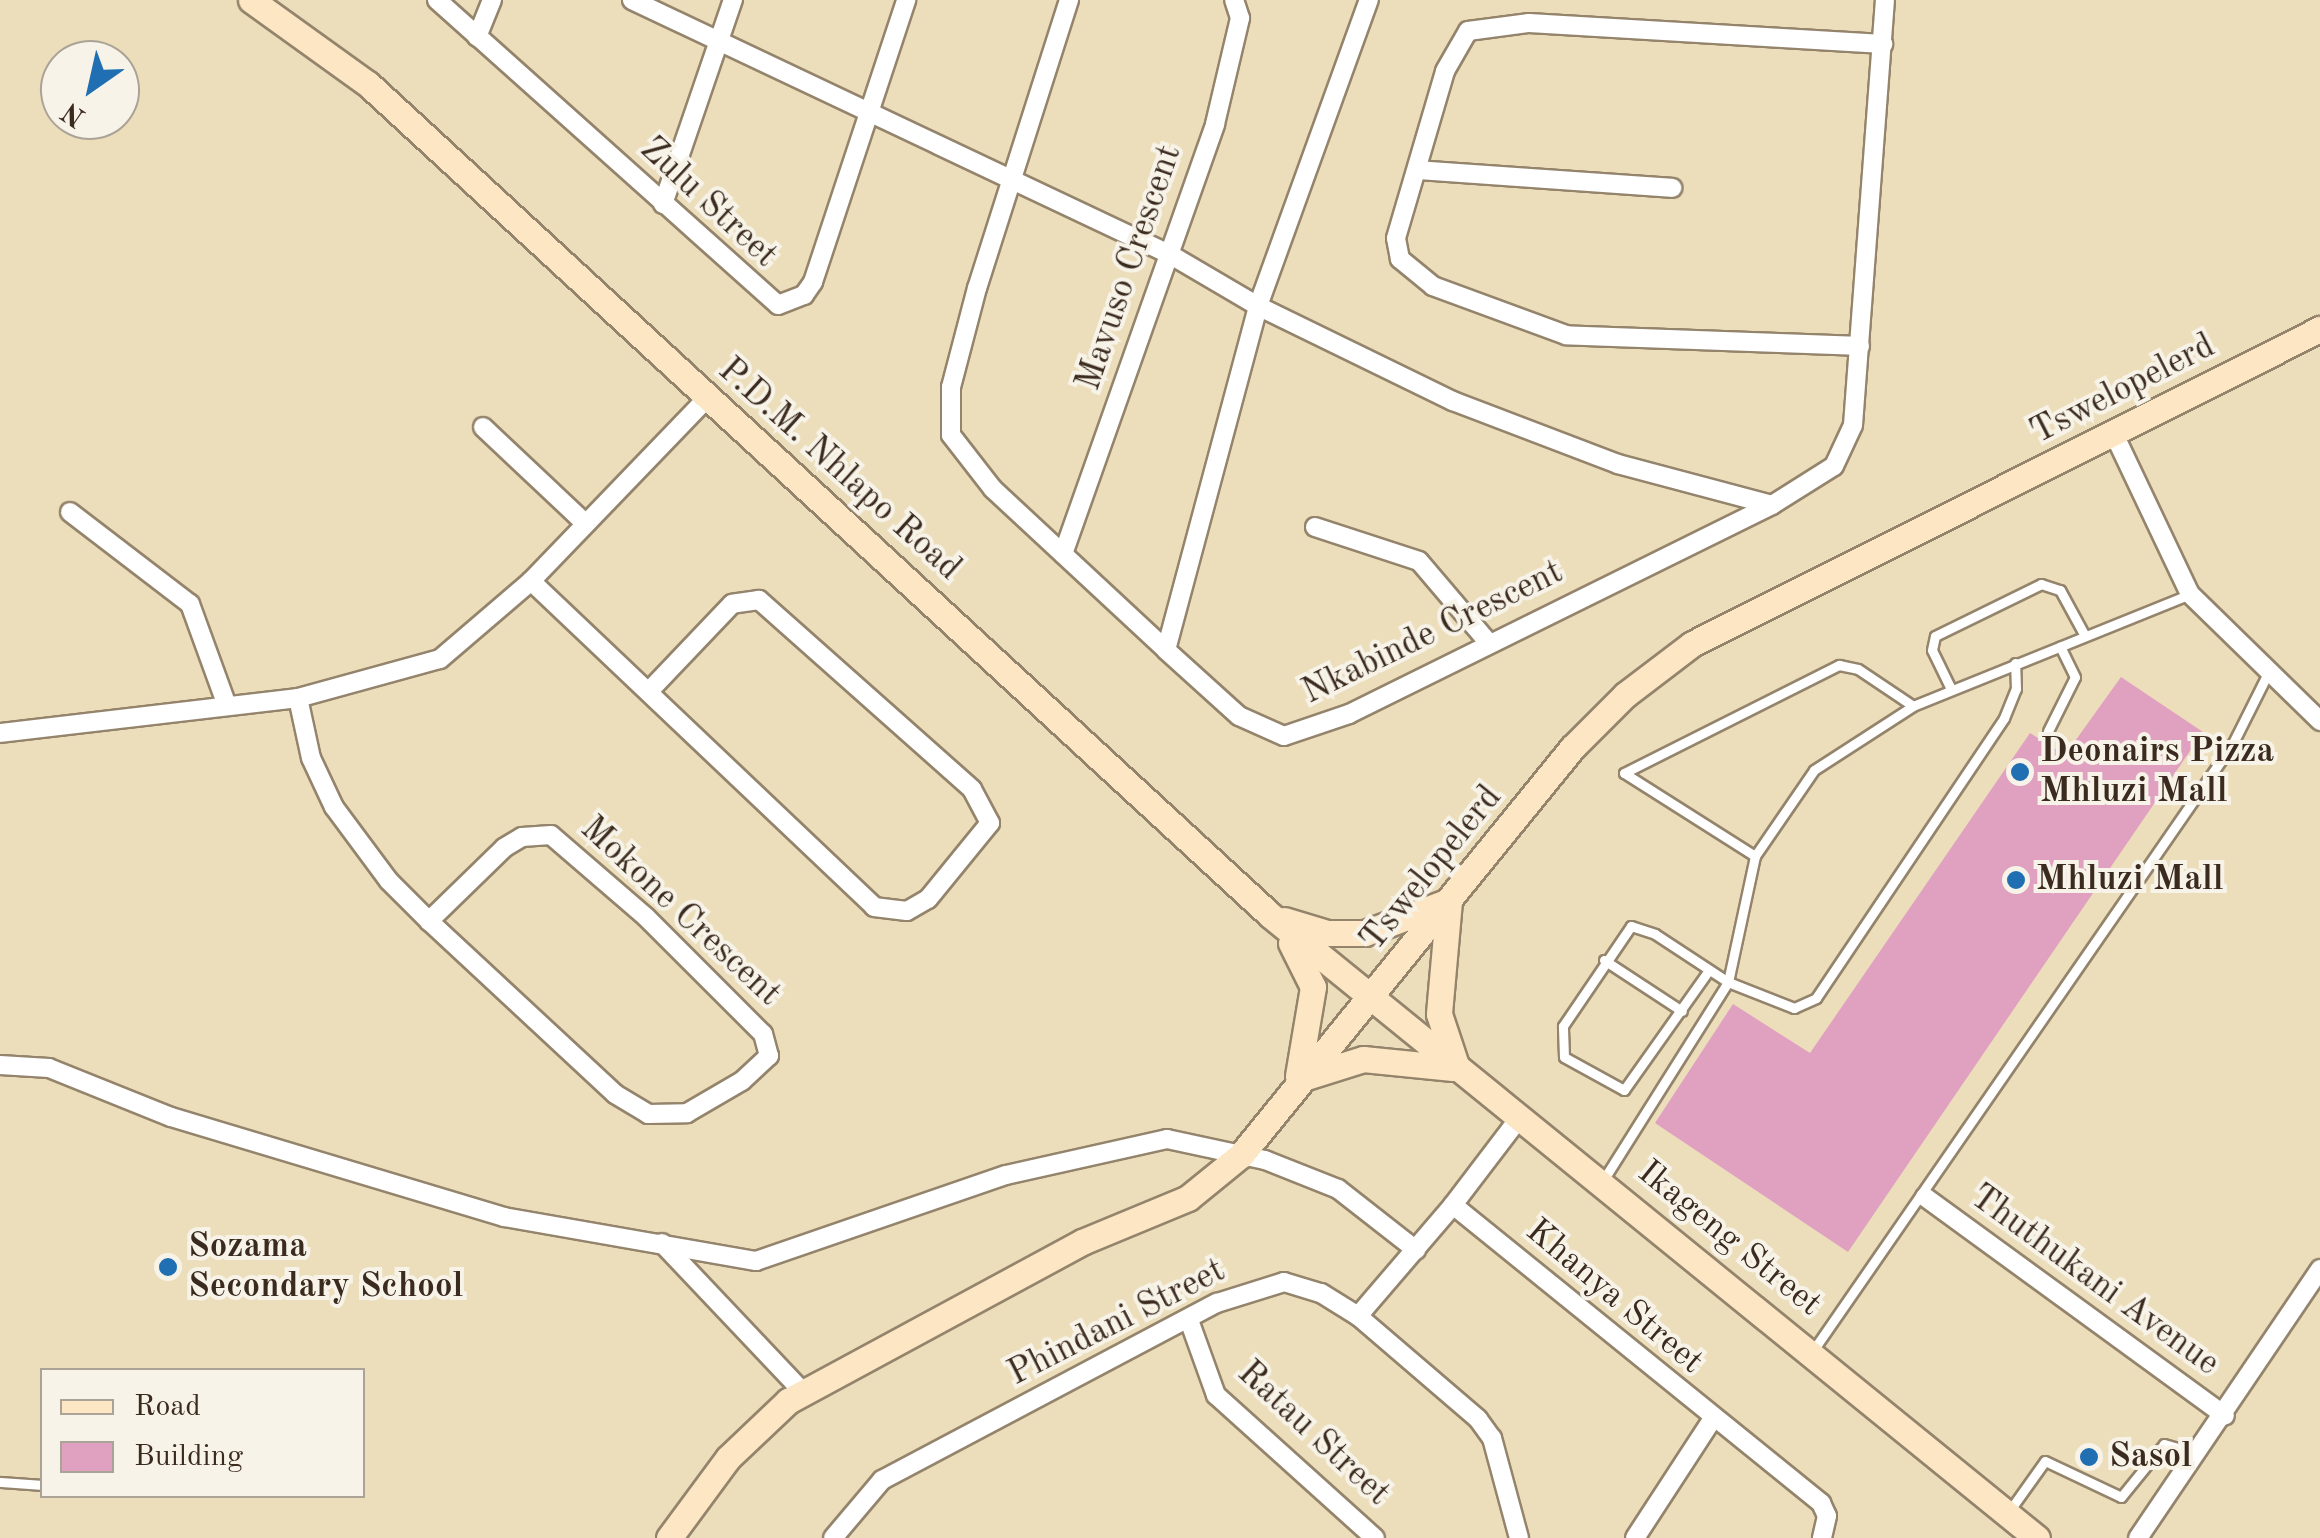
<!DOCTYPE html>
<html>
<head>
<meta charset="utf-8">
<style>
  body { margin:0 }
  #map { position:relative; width:2320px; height:1538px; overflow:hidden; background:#ecdebb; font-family:"Old Standard TT",serif }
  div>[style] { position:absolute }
  .building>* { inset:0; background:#e0a1c1 }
  .roads { filter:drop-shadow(2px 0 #94846c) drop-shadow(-2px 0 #94846c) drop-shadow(0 2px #94846c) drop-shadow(0 -2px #94846c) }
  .lane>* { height:9px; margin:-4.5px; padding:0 4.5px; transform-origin:4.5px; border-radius:4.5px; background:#fff }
  .street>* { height:18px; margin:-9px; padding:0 9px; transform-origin:9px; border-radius:9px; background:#fff }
  .secondary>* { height:25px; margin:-12.5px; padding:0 12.5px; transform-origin:12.5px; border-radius:12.5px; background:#fce6c4 }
  .dots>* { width:28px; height:28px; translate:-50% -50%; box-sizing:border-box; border:5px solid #f7f3e8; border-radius:50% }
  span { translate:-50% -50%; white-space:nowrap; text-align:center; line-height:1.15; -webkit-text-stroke:8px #f7f3e8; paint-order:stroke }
  .street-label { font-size:35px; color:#3b2a1e }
  .poi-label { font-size:35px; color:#3b2a1e; font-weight:700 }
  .left { translate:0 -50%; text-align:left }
  .legend { position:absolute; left:40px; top:1368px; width:325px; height:130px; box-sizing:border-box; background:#f7f3e8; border:2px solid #aca397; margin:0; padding:12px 18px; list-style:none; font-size:30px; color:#3b2a1e }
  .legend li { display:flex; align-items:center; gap:20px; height:50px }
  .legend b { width:50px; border:2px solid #aca397 }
  .north { position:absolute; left:40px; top:40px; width:100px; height:100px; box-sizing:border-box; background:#f7f3e8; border:2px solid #aca397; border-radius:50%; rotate:214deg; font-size:28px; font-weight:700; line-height:40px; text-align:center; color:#3b2a1e }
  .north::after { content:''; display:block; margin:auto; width:35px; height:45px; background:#1f6fb2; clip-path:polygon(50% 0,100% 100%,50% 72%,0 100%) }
</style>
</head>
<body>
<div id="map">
  <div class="building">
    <div style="clip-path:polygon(2121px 677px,2203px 732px,1848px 1252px,1655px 1123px,1733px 1004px,1810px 1053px,2030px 733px,2065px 755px)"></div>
  </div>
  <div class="roads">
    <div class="lane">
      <div style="left:1951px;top:689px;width:43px;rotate:-116deg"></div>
      <div style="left:1932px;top:650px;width:14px;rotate:-78deg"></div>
      <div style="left:1935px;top:636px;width:118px;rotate:-26.1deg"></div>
      <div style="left:2041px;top:584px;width:20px;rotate:18deg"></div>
      <div style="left:2060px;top:590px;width:52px;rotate:61.5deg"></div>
      <div style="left:2048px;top:731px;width:60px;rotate:-63.4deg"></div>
      <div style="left:2075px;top:677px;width:34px;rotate:-116deg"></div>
      <div style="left:1755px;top:856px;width:155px;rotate:-147.6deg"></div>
      <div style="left:1624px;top:773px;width:241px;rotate:-26.7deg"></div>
      <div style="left:1839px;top:665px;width:19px;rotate:12deg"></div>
      <div style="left:1858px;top:669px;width:66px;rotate:33.9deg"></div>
      <div style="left:1604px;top:960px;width:93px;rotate:33.2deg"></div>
      <div style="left:1709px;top:970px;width:147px;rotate:125.3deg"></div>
      <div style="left:1624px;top:1090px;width:68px;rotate:-151.2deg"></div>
      <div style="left:1564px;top:1057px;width:31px;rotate:-92deg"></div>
      <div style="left:1563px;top:1026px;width:121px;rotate:-55.8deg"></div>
      <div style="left:1631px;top:926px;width:25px;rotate:18deg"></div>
      <div style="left:1655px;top:934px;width:87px;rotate:33.3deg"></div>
      <div style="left:1728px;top:982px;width:71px;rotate:21.5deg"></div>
      <div style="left:1794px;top:1008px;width:24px;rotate:-24deg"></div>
      <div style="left:1816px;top:998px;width:337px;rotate:-56.1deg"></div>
      <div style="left:2004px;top:718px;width:31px;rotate:-68deg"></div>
      <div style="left:2016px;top:689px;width:26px;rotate:-92deg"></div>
      <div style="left:1602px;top:1182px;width:236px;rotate:-57.8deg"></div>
      <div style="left:1728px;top:982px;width:129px;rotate:-77.9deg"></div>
      <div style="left:1755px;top:856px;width:104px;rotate:-55.5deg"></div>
      <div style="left:1814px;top:770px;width:118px;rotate:-32.9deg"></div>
      <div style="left:1913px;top:706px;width:299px;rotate:-22deg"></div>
      <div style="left:1812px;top:1352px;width:740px;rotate:-55.34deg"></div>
      <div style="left:2233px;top:743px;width:76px;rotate:-63.4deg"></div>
      <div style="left:0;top:1482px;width:42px;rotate:4.1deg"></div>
      <div style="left:2010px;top:1510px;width:60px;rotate:-54.5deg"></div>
      <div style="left:2045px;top:1461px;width:84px;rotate:25.3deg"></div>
      <div style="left:2121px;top:1497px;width:68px;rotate:-50.9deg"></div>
      <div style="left:2164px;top:1444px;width:32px;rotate:16deg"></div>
    </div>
    <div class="street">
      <div style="left:437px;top:0;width:457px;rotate:41.8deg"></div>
      <div style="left:778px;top:305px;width:28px;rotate:-21deg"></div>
      <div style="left:804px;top:295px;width:16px;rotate:-55deg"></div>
      <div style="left:813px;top:282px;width:297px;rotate:-71.7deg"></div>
      <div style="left:632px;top:0;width:596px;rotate:25.32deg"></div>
      <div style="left:1171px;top:255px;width:101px;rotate:30.4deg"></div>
      <div style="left:1258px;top:306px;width:217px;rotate:26deg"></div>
      <div style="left:1453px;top:401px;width:177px;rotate:20.9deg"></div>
      <div style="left:1618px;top:464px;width:159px;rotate:14.9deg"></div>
      <div style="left:1069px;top:0;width:302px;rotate:107.7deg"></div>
      <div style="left:977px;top:288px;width:102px;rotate:104.7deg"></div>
      <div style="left:951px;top:387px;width:48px;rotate:90deg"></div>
      <div style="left:951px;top:435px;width:68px;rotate:52.1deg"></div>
      <div style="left:993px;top:489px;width:236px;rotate:42.9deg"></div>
      <div style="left:1166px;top:650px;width:98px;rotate:42.1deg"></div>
      <div style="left:1239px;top:716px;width:49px;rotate:24deg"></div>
      <div style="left:1284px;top:736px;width:69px;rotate:-18.7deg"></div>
      <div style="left:1349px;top:714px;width:472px;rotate:-26.3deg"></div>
      <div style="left:1772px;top:505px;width:73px;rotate:-32.2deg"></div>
      <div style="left:1834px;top:466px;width:45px;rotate:-65.1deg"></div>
      <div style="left:1853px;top:425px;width:426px;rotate:-85.7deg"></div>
      <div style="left:477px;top:37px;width:40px;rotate:-68deg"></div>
      <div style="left:1417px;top:170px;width:256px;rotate:4deg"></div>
      <div style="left:663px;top:204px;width:216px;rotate:-71.1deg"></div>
      <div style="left:1860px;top:346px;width:294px;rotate:-177.9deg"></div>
      <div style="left:1566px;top:335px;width:142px;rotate:-159.8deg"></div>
      <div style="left:1433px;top:286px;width:43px;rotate:-140.7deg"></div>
      <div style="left:1400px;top:259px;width:21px;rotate:-101deg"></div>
      <div style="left:1396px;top:238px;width:174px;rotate:-73.6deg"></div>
      <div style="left:1445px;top:71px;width:46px;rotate:-60.1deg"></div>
      <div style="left:1468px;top:31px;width:62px;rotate:-7.5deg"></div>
      <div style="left:1529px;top:23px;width:355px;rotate:3.4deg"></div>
      <div style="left:483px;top:427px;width:141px;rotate:43.3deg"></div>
      <div style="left:2114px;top:434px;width:177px;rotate:64.6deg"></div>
      <div style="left:2190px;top:594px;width:182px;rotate:44.3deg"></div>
      <div style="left:70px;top:512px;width:151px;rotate:37.5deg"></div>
      <div style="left:190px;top:604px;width:105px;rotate:70deg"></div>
      <div style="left:1315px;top:527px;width:109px;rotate:18.1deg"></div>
      <div style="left:1419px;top:561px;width:105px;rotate:49.6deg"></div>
      <div style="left:1063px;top:554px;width:456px;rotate:-70.5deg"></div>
      <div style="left:1215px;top:124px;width:109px;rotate:-76.7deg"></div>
      <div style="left:1240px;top:18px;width:19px;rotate:-108deg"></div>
      <div style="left:531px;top:581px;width:473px;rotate:43.5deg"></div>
      <div style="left:874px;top:907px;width:33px;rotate:7deg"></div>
      <div style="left:907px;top:911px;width:24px;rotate:-30deg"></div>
      <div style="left:928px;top:899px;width:98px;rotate:-50.8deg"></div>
      <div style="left:990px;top:823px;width:38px;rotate:-118deg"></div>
      <div style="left:972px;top:789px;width:285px;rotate:-138.4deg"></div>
      <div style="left:759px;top:600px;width:27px;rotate:172deg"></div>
      <div style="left:732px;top:604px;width:117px;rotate:133.6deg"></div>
      <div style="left:1166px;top:650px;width:356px;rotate:-75deg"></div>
      <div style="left:1258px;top:306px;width:326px;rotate:-70.1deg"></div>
      <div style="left:298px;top:698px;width:61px;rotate:77.8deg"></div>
      <div style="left:311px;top:758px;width:54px;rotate:64.9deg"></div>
      <div style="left:334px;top:807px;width:92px;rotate:53.4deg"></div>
      <div style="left:389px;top:881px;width:57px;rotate:45deg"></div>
      <div style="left:429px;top:921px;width:254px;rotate:42.9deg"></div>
      <div style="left:615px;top:1094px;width:39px;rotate:31deg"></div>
      <div style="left:648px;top:1114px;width:39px;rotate:-1deg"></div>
      <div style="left:687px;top:1113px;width:64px;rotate:-30.2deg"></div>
      <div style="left:742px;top:1081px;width:37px;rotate:-43deg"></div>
      <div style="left:769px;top:1056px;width:23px;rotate:-105deg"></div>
      <div style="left:763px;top:1034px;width:165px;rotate:-135deg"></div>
      <div style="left:646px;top:917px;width:125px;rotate:-139.2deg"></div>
      <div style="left:551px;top:835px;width:29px;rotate:176deg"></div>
      <div style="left:522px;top:837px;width:21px;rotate:149deg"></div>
      <div style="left:504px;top:848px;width:105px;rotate:135.8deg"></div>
      <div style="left:0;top:733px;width:300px;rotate:-6.7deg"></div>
      <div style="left:298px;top:698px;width:147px;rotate:-15.4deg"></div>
      <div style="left:440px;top:659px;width:120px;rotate:-40.6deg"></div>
      <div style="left:531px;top:581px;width:252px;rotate:-46.1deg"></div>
      <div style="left:0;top:1065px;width:49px;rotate:3.5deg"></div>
      <div style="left:49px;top:1068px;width:131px;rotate:21.9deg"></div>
      <div style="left:171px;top:1117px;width:348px;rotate:16.7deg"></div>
      <div style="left:504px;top:1217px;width:256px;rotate:9.9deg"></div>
      <div style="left:756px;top:1261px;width:264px;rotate:-19deg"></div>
      <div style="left:1006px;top:1175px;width:165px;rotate:-12.6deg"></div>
      <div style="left:1167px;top:1139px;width:100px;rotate:12.1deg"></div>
      <div style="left:1265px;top:1160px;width:79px;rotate:21.7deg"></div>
      <div style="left:1338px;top:1189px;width:99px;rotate:38deg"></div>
      <div style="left:1925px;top:1197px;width:371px;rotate:36.1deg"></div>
      <div style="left:1453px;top:1205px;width:111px;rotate:-52.7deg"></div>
      <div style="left:662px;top:1243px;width:207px;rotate:46.6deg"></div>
      <div style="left:1358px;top:1316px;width:146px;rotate:-49.4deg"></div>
      <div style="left:1453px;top:1205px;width:474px;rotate:39deg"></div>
      <div style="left:1821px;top:1503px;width:14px;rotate:65deg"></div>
      <div style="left:1827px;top:1516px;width:23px;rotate:103deg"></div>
      <div style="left:1189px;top:1320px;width:80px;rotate:70.2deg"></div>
      <div style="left:1216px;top:1395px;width:214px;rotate:42deg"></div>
      <div style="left:833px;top:1538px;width:76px;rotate:-49.8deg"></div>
      <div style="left:882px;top:1480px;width:379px;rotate:-27.9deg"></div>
      <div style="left:1217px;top:1303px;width:70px;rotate:-17.4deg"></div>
      <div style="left:1284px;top:1282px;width:39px;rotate:17deg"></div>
      <div style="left:1321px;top:1293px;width:44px;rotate:31.9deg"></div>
      <div style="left:1358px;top:1316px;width:158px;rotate:40.6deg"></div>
      <div style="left:1478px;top:1419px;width:24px;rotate:54deg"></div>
      <div style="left:1492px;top:1438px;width:104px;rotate:74.9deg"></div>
      <div style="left:1635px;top:1538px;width:141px;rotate:-56.9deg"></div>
      <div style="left:2138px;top:1538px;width:325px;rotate:-55.9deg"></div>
    </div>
    <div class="secondary">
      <div style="left:251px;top:0;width:144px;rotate:35.7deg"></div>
      <div style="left:368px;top:84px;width:1226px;rotate:42.65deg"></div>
      <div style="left:1270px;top:915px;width:988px;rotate:39.09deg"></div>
      <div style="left:1284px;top:920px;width:45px;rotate:16.8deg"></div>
      <div style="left:1327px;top:933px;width:38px"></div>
      <div style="left:1365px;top:933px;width:90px;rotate:-20.9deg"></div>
      <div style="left:1449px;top:901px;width:113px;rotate:95.1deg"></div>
      <div style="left:1439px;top:1014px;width:54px;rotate:71.6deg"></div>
      <div style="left:1291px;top:943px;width:49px;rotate:63.4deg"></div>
      <div style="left:1313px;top:987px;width:90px;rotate:99.6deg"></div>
      <div style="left:1306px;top:1077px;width:60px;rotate:-17.5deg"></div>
      <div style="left:1363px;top:1059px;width:90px;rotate:5.7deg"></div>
      <div style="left:669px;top:1538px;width:99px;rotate:-53.6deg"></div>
      <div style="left:728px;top:1458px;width:83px;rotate:-43.5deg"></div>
      <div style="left:788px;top:1401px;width:334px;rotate:-28.4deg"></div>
      <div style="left:1082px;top:1242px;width:115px;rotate:-22.5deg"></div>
      <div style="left:1188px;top:1198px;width:68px;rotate:-39.1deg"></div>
      <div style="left:1241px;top:1155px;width:525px;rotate:-50.88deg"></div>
      <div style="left:1572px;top:748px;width:75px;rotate:-45deg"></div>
      <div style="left:1625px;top:695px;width:84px;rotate:-37.3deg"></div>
      <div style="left:1692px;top:644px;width:703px;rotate:-26.64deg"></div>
    </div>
  </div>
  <div class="dots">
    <div style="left:2020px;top:772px;background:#1f6fb2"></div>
    <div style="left:2016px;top:880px;background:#1f6fb2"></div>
    <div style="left:168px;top:1267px;background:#1f6fb2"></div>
    <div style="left:2089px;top:1457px;background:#1f6fb2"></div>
  </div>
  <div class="street-label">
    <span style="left:708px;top:203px;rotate:43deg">Zulu Street</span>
    <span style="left:1130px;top:268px;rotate:-71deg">Mavuso Crescent</span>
    <span style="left:2123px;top:390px;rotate:-27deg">Tswelopelerd</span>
    <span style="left:839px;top:470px;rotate:42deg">P.D.M. Nhlapo Road</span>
    <span style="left:1433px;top:633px;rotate:-26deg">Nkabinde Crescent</span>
    <span style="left:1432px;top:869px;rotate:-51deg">Tswelopelerd</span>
    <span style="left:680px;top:912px;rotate:43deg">Mokone Crescent</span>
    <span style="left:1729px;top:1239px;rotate:39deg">Ikageng Street</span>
    <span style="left:2094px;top:1281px;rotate:36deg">Thuthukani Avenue</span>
    <span style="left:1614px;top:1297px;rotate:40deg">Khanya Street</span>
    <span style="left:1117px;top:1323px;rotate:-27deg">Phindani Street</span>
    <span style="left:1313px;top:1434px;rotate:43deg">Ratau Street</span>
  </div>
  <div class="poi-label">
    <span class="left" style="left:2040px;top:772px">Deonairs Pizza<br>Mhluzi Mall</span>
    <span class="left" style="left:2036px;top:880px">Mhluzi Mall</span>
    <span class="left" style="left:188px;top:1267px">Sozama<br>Secondary School</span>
    <span class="left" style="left:2109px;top:1457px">Sasol</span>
  </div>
  <ul class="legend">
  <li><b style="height:12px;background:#fce6c4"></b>Road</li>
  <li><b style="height:28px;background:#e0a1c1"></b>Building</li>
  </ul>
  <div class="north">N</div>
</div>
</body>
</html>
